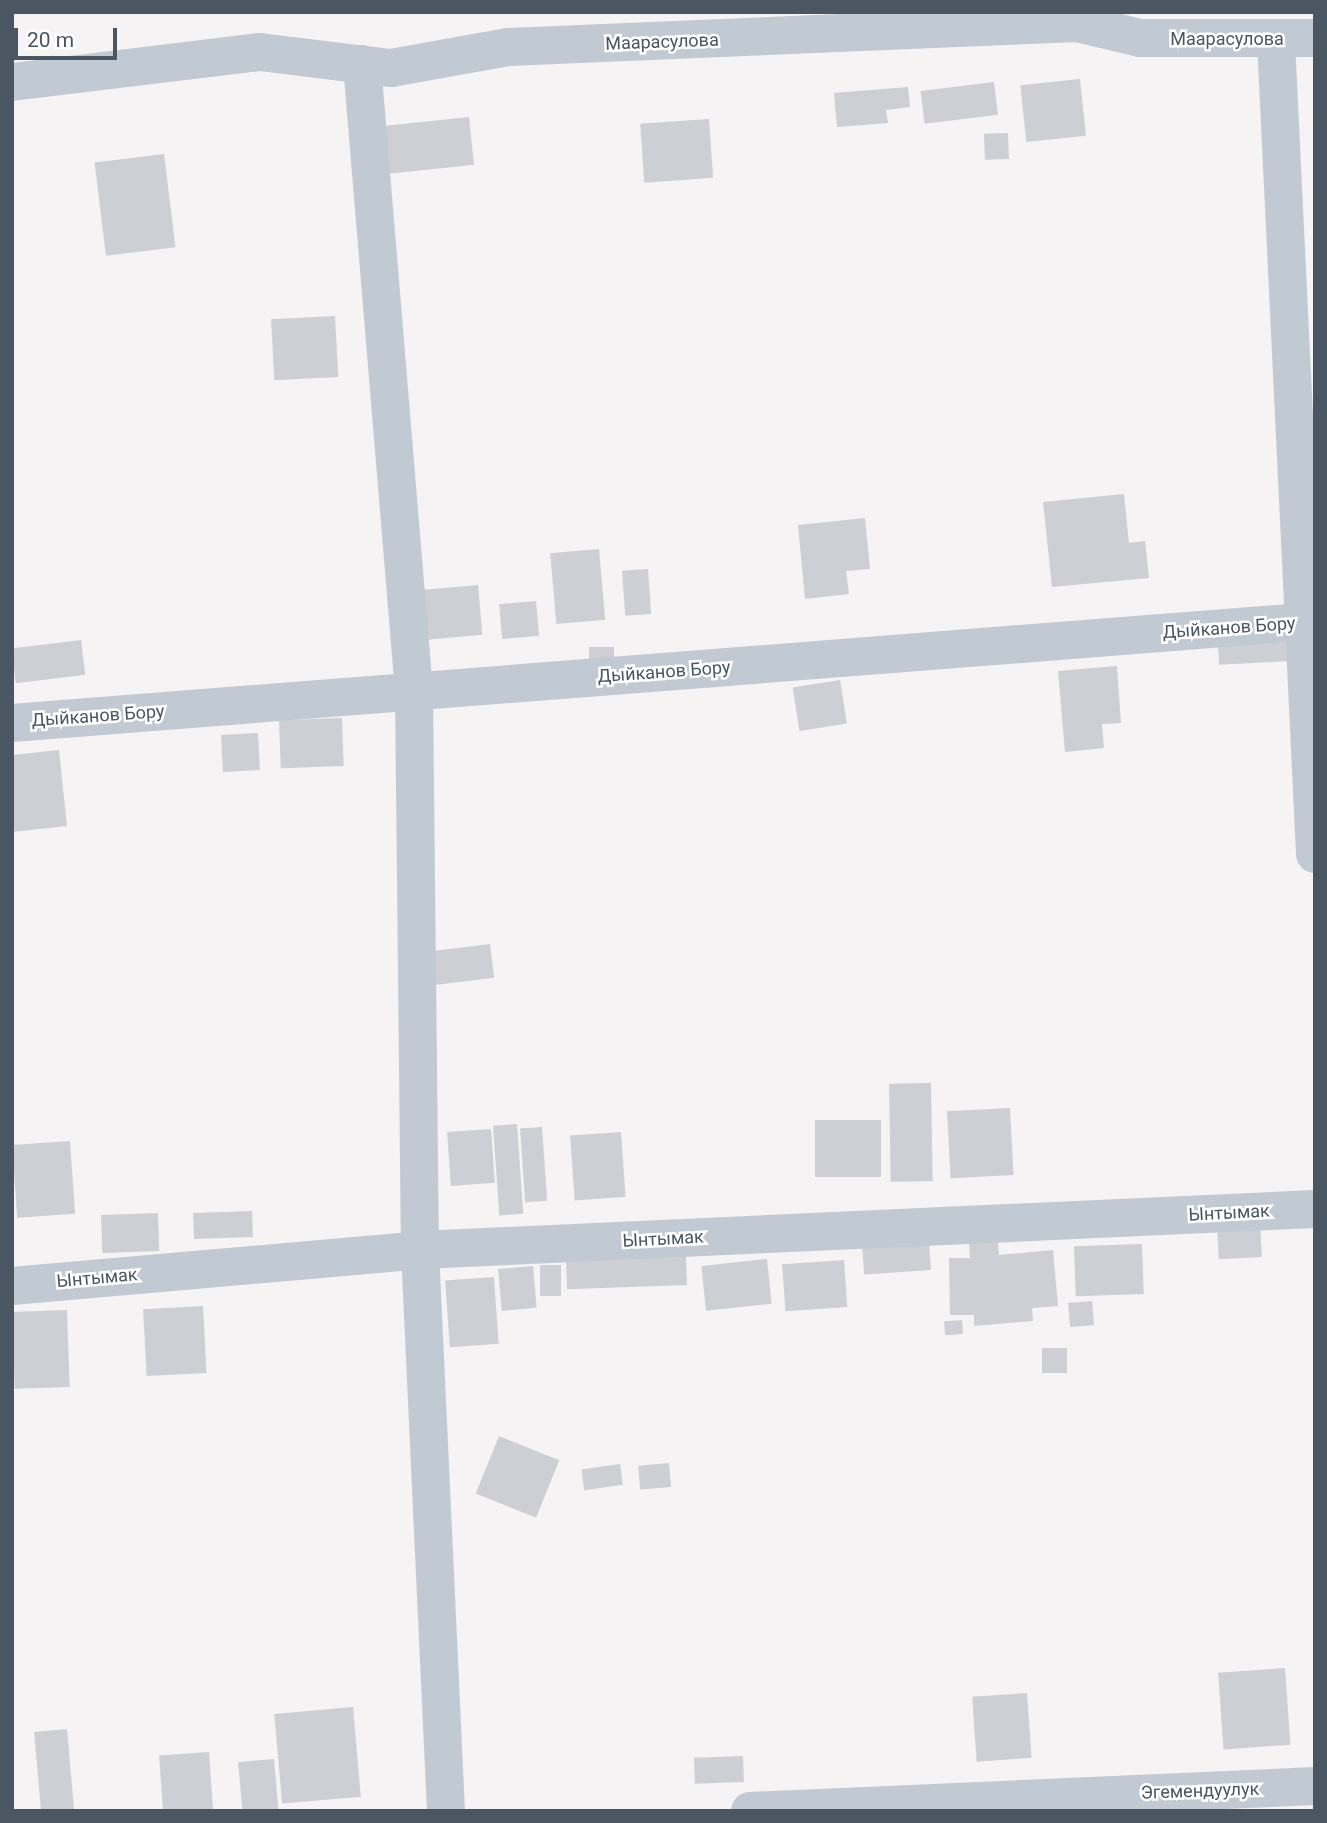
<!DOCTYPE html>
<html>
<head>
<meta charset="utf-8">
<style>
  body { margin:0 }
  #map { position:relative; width:1327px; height:1823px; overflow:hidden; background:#f5f3f3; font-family:Roboto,sans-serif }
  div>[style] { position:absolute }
  .building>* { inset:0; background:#cdcfd5; transform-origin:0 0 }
  .minor>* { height:38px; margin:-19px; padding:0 19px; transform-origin:19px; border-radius:19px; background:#c1cad2 }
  span { translate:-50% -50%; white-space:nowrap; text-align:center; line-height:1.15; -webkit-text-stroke:5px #fff; paint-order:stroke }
  .street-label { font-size:18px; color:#4a5661 }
  .frame { position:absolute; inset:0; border:14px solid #4a5661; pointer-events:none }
  .scale { position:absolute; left:14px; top:28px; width:103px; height:32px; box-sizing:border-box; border:4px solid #4a5661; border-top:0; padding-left:9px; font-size:21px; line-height:24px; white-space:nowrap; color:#4a5661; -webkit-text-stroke:5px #fff; paint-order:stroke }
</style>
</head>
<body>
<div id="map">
  <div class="building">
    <div style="left:1080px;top:79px;width:57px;height:60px;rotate:84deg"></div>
    <div style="left:994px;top:82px;width:33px;height:74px;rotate:83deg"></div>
    <div style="clip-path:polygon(908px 87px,910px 107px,886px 110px,888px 123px,837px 127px,834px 93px)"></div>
    <div style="left:469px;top:117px;width:48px;height:86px;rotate:84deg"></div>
    <div style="left:709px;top:119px;width:59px;height:69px;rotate:86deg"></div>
    <div style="left:1008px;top:133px;width:26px;height:24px;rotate:88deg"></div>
    <div style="left:164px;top:154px;width:94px;height:70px;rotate:83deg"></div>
    <div style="left:335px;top:316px;width:61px;height:64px;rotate:87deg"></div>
    <div style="clip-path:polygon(1124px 494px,1129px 543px,1145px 541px,1149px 578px,1052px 587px,1043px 502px)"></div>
    <div style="clip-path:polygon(865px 518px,870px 569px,846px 571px,849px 594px,805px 599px,798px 525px)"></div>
    <div style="left:599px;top:549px;width:71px;height:49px;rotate:85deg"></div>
    <div style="left:648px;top:569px;width:45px;height:26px;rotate:86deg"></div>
    <div style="left:478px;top:585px;width:50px;height:61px;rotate:85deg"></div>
    <div style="left:536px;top:601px;width:35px;height:37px;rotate:85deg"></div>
    <div style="left:81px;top:640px;width:35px;height:70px;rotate:83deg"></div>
    <div style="left:1290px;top:642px;width:19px;height:72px;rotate:87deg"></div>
    <div style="left:614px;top:647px;width:15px;height:25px;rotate:90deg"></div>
    <div style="clip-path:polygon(1117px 666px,1121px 723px,1102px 724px,1104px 748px,1065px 752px,1058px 671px)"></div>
    <div style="left:840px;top:680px;width:44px;height:48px;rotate:81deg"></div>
    <div style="left:342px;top:718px;width:48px;height:63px;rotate:88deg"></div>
    <div style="left:258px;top:733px;width:37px;height:37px;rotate:87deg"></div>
    <div style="clip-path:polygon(59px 750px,67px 826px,12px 832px,12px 755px)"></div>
    <div style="left:490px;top:944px;width:34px;height:64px;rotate:83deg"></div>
    <div style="left:931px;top:1083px;width:98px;height:42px;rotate:89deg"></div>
    <div style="left:1010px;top:1108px;width:67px;height:63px;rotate:87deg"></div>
    <div style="left:815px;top:1120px;width:66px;height:57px"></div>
    <div style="left:517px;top:1124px;width:90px;height:24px;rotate:86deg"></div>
    <div style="left:542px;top:1127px;width:74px;height:22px;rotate:86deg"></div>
    <div style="left:491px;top:1129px;width:54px;height:44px;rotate:86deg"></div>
    <div style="left:621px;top:1132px;width:65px;height:51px;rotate:86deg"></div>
    <div style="left:70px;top:1141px;width:73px;height:58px;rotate:86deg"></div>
    <div style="left:252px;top:1211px;width:26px;height:59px;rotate:88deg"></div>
    <div style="left:158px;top:1213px;width:38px;height:57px;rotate:88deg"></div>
    <div style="left:1260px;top:1223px;width:34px;height:43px;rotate:87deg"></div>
    <div style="clip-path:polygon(998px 1240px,999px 1255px,1053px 1250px,1058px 1306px,1032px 1308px,1033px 1321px,974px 1326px,974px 1315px,950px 1315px,949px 1258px,970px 1258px,969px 1242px)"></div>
    <div style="left:929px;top:1241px;width:29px;height:67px;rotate:86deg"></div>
    <div style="left:1142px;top:1244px;width:50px;height:68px;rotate:88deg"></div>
    <div style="left:686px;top:1256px;width:29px;height:120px;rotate:88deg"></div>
    <div style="left:767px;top:1259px;width:45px;height:66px;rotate:84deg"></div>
    <div style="left:844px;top:1260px;width:47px;height:62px;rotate:86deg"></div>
    <div style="left:540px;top:1265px;width:21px;height:31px"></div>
    <div style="left:533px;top:1266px;width:42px;height:35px;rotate:85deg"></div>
    <div style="left:494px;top:1277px;width:67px;height:49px;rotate:86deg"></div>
    <div style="left:1092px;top:1301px;width:24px;height:24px;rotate:85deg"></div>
    <div style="left:203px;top:1306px;width:67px;height:60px;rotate:87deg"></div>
    <div style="left:67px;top:1310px;width:77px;height:55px;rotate:88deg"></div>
    <div style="left:962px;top:1320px;width:14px;height:18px;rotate:86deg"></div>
    <div style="left:1042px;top:1348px;width:25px;height:25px"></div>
    <div style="left:499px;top:1436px;width:65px;height:62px;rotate:22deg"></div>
    <div style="left:669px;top:1463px;width:24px;height:31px;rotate:85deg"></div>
    <div style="left:620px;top:1464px;width:21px;height:39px;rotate:82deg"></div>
    <div style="left:1285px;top:1668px;width:77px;height:67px;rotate:86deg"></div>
    <div style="left:1027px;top:1693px;width:65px;height:55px;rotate:86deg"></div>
    <div style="left:353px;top:1707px;width:90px;height:79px;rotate:85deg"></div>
    <div style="left:67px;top:1729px;width:82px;height:33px;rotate:85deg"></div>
    <div style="left:209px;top:1752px;width:59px;height:50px;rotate:86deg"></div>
    <div style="left:743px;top:1756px;width:26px;height:49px;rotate:88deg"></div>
    <div style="left:274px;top:1759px;width:52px;height:36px;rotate:85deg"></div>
  </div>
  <div class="minor">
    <div style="left:1276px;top:41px;width:814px;rotate:87.25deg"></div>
    <div style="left:362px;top:64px;width:629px;rotate:85.26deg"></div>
    <div style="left:414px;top:691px;width:559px;rotate:89.39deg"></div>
    <div style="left:420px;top:1250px;width:562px;rotate:87.35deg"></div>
    <div style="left:12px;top:82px;width:250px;rotate:-6.9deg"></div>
    <div style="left:260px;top:52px;width:132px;rotate:7deg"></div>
    <div style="left:391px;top:68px;width:119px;rotate:-10.2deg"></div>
    <div style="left:508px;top:47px;width:570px;rotate:-2.42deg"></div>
    <div style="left:1077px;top:23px;width:65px;rotate:13.4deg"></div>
    <div style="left:1140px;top:38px;width:175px"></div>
    <div style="left:12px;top:723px;width:1307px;rotate:-4.48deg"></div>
    <div style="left:12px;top:1286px;width:410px;rotate:-5deg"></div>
    <div style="left:420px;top:1250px;width:896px;rotate:-2.62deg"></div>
    <div style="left:750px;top:1811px;width:566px;rotate:-2.53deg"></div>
  </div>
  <div class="street-label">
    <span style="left:1227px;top:39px">Маарасулова</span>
    <span style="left:662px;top:42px;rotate:-2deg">Маарасулова</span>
    <span style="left:1229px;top:628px;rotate:-4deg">Дыйканов Бору</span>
    <span style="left:664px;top:672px;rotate:-4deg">Дыйканов Бору</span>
    <span style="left:98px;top:716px;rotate:-4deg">Дыйканов Бору</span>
    <span style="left:1229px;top:1213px;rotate:-3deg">Ынтымак</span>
    <span style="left:663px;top:1239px;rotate:-3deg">Ынтымак</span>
    <span style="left:97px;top:1278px;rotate:-5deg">Ынтымак</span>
    <span style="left:1200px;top:1791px;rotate:-2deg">Эгемендуулук</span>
  </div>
  <div class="frame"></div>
  <div class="scale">20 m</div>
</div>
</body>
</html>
